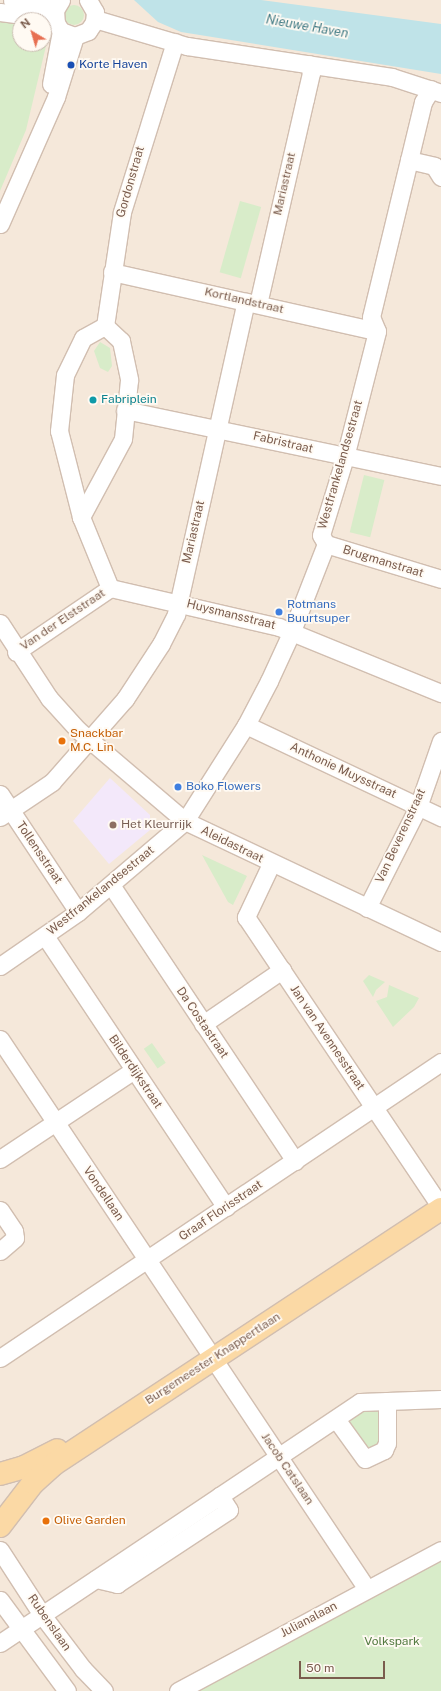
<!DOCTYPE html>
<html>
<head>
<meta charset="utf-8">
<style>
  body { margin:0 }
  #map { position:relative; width:441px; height:1691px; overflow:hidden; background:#fdf6ec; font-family:"Public Sans",sans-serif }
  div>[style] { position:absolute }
  .residential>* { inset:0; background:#f5e8da }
  .education>* { inset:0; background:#f3e8fa }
  .green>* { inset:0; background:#d8ecc9; transform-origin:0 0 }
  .round { border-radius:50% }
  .water>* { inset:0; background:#bfe3e8 }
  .roads { filter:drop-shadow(1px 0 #d1beb0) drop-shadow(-1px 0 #d1beb0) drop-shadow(0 1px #d1beb0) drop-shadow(0 -1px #d1beb0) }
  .minor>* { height:17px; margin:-8.5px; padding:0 8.5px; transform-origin:8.5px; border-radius:8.5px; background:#fff }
  .major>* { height:22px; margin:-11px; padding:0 11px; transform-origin:11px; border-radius:11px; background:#fbd9a5 }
  .dots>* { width:11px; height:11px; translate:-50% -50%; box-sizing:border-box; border:2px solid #fffaf3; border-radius:50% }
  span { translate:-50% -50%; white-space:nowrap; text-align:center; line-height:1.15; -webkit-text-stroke:3.5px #fffaf3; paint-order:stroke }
  .transit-label { font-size:12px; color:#164399 }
  .left { translate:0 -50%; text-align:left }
  .street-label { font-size:12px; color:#7a5c4d }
  .culture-label { font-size:12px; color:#0d838f }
  .shop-label { font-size:12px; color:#366cbe }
  .food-label { font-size:12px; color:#c56008 }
  .education-label { font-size:12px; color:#785e54 }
  .park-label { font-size:12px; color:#537a41 }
  .water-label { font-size:13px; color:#437c86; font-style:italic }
  .north { position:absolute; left:12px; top:12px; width:40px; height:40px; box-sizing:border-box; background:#fffaf3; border:1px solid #cabbb1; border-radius:50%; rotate:322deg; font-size:11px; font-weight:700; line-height:16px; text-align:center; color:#7a5c4d }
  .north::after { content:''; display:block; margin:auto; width:14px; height:18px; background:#e76f51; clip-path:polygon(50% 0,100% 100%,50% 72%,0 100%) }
  .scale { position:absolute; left:299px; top:1661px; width:86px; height:18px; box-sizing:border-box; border:2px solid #7a5c4d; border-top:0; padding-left:5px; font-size:12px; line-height:14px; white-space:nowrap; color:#7a5c4d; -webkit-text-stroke:3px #fffaf3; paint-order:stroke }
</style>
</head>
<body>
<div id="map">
  <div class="residential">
    <div style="clip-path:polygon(evenodd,0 0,441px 0,441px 1691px,0 1691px,0 0,20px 20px,44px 20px,44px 44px,20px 44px,20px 20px)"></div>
  </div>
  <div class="education">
    <div style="clip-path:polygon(110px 778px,150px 815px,150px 830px,109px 864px,73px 821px)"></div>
  </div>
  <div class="green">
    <div class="round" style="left:64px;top:5px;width:20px;height:20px"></div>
    <div style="clip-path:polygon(0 15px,20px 20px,20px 44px,44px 42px,46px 46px,26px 130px,0 191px)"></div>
    <div style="left:240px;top:201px;width:22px;height:74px;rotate:16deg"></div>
    <div style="clip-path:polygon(100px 342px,110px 348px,112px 366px,108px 372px,100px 368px,94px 351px)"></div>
    <div style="left:364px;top:475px;width:21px;height:59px;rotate:14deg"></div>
    <div style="clip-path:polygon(202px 855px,247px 876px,233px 905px,228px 902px)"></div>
    <div style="clip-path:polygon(369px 975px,385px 982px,376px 990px,373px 997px,363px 981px)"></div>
    <div style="clip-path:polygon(389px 985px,419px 998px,414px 1007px,393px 1027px,376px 1001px,387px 997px)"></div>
    <div style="left:152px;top:1043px;width:24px;height:10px;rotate:55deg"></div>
    <div style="clip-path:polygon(361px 1409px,377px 1409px,379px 1412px,382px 1444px,369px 1452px,347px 1422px,347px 1419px)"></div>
    <div style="clip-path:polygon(441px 1561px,441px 1691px,199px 1691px,376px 1596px)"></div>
  </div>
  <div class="water">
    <div style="clip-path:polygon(134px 0,261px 0,441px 24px,441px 74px,181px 32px,158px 22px)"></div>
  </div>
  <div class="roads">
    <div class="minor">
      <div style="left:12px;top:0;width:44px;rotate:7.8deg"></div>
      <div style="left:61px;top:0;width:12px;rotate:121deg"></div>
      <div style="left:55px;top:10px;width:13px;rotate:86deg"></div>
      <div style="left:56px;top:23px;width:9px;rotate:58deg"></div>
      <div style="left:61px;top:31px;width:15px;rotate:20deg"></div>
      <div style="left:75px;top:36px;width:14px;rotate:-21deg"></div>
      <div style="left:88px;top:31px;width:11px;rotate:-56deg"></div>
      <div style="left:94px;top:22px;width:10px;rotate:-84deg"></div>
      <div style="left:95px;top:12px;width:14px;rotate:-120deg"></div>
      <div style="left:0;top:12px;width:54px;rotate:7.4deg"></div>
      <div style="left:95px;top:19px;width:96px;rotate:16.4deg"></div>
      <div style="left:187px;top:46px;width:207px;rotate:8.6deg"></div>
      <div style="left:392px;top:77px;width:52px;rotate:18.1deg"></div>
      <div style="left:51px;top:84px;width:54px;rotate:-79.3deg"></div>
      <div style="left:409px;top:160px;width:26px;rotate:13deg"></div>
      <div style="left:434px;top:166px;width:13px;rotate:58deg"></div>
      <div style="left:0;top:224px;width:139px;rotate:-66.2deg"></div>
      <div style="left:56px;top:97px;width:64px;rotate:-72.7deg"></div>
      <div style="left:112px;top:272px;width:271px;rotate:12.6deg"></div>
      <div style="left:258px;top:304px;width:210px;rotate:-77.1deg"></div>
      <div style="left:305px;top:99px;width:27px;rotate:-77deg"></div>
      <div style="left:311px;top:73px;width:9px;rotate:-103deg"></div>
      <div style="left:105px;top:326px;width:22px;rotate:43deg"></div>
      <div style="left:121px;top:341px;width:40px;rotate:78deg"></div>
      <div style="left:129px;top:380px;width:59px;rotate:95.8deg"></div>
      <div style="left:123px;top:439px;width:89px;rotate:118.3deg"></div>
      <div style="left:81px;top:517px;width:89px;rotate:-104.3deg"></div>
      <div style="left:59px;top:431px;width:56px;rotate:-83.9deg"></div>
      <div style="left:65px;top:375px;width:41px;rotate:-64.1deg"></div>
      <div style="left:83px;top:338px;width:25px;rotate:-29deg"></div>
      <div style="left:105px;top:326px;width:115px;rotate:-81.5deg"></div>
      <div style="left:122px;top:212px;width:178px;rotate:-72.7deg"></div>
      <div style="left:125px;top:410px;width:323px;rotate:11.8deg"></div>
      <div style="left:81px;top:517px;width:77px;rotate:67.8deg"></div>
      <div style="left:110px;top:588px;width:173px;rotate:13deg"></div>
      <div style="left:279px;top:627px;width:175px;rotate:22.2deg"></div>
      <div style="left:326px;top:544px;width:120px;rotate:16.9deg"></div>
      <div style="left:0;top:623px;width:90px;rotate:56.8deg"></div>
      <div style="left:49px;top:698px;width:43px;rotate:47.8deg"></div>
      <div style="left:78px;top:730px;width:140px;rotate:40.4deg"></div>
      <div style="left:185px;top:821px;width:283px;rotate:25.3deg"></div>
      <div style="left:16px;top:652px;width:114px;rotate:-34.2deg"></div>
      <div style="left:246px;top:725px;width:216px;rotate:25.3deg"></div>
      <div style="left:0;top:794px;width:141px;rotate:56.5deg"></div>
      <div style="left:0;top:817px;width:63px;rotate:-33.9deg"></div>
      <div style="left:52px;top:782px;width:111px;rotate:-48.7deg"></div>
      <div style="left:125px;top:699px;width:66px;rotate:-56.8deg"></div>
      <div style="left:161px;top:644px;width:34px;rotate:-63deg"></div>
      <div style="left:176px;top:614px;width:320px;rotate:-77.4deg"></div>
      <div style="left:271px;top:864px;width:59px;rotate:115.3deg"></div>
      <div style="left:246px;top:917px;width:349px;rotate:56.1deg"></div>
      <div style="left:111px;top:885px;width:332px;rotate:56.3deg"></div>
      <div style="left:367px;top:908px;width:113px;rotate:-63.2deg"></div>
      <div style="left:418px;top:807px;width:70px;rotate:-70.8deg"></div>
      <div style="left:45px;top:936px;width:326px;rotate:56.3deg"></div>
      <div style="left:0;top:966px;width:95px;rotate:-34.7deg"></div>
      <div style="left:78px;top:912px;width:140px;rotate:-40.4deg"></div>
      <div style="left:185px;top:821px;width:114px;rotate:-57.6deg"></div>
      <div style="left:246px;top:725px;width:50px;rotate:-62.4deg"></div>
      <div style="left:269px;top:681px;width:55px;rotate:-65.3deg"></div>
      <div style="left:292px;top:631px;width:93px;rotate:-68.7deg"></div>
      <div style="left:326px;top:544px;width:10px;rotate:-119deg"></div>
      <div style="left:321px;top:535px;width:82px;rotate:-72.9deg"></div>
      <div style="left:345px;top:457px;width:130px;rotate:-75.7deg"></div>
      <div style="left:377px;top:331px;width:15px;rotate:-113deg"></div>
      <div style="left:371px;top:317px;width:221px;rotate:-76.4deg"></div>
      <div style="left:423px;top:102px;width:15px;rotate:-58deg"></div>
      <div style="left:203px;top:1024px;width:96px;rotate:-34.4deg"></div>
      <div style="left:0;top:1039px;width:661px;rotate:56.29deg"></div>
      <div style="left:0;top:1159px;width:161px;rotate:-33.6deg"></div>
      <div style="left:0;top:1210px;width:25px;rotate:56deg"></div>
      <div style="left:14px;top:1231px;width:7px;rotate:82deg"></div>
      <div style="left:15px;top:1238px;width:20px;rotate:139deg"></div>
      <div style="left:0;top:1358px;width:531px;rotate:-33.87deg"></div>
      <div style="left:336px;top:1419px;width:49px;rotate:54.1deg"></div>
      <div style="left:365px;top:1459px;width:21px;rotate:-25deg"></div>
      <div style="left:384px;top:1450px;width:8px;rotate:-67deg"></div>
      <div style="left:387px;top:1443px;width:42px;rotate:-90deg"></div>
      <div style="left:0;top:1550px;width:77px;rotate:57.1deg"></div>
      <div style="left:42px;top:1615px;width:68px;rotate:52.8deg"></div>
      <div style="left:83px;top:1669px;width:30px;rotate:46deg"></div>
      <div style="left:96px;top:1579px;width:22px;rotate:13deg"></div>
      <div style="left:117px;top:1584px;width:134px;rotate:-33.5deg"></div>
      <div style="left:229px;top:1510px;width:17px;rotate:-123deg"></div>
      <div style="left:0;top:1600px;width:113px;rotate:53.6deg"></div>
      <div style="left:0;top:1643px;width:433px;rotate:-33.8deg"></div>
      <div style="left:360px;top:1402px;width:81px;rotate:-2.1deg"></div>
      <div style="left:178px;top:1691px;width:298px;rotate:-28.2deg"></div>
    </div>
    <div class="major">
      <div style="left:0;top:1474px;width:25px;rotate:-16deg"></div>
      <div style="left:24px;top:1467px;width:37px;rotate:-27deg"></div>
      <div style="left:0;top:1526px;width:54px;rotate:-52.5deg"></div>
      <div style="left:33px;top:1483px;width:28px;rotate:-42deg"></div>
      <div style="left:54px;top:1464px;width:463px;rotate:-33.4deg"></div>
    </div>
  </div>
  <div class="dots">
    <div style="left:71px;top:65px;background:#1a4fb4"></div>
    <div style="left:93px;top:400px;background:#0f9aa8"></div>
    <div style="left:279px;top:612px;background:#3f7fe0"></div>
    <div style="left:62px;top:741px;background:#e8710a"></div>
    <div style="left:178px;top:787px;background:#3f7fe0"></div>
    <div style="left:113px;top:825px;background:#8d6e63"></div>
    <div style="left:46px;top:1521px;background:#e8710a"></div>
  </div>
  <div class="transit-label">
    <span class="left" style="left:79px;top:65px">Korte Haven</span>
  </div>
  <div class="street-label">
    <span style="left:131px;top:182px;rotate:-74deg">Gordonstraat</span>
    <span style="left:285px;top:184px;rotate:-77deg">Mariastraat</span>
    <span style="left:244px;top:301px;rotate:13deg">Kortlandstraat</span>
    <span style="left:283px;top:443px;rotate:13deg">Fabristraat</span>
    <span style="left:341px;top:465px;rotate:-74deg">Westfrankelandsestraat</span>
    <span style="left:194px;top:532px;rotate:-77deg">Mariastraat</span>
    <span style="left:383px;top:562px;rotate:17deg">Brugmanstraat</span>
    <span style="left:231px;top:615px;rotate:14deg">Huysmansstraat</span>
    <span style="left:63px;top:620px;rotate:-34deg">Van der Elststraat</span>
    <span style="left:343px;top:771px;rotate:25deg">Anthonie Muysstraat</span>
    <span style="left:401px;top:836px;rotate:-65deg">Van Beverenstraat</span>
    <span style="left:232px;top:845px;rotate:26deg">Aleidastraat</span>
    <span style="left:39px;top:853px;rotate:56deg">Tollensstraat</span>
    <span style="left:101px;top:891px;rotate:-39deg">Westfrankelandsestraat</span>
    <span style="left:202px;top:1023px;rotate:56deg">Da Costastraat</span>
    <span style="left:327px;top:1038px;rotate:56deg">Jan van Avennesstraat</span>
    <span style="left:135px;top:1072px;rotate:56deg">Bilderdijkstraat</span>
    <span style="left:103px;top:1194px;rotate:56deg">Vondellaan</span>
    <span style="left:221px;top:1211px;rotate:-34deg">Graaf Florisstraat</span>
    <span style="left:213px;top:1359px;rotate:-33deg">Burgemeester Knappertlaan</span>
    <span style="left:287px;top:1469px;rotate:56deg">Jacob Catslaan</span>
    <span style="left:309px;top:1620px;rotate:-28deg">Julianalaan</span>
    <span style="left:49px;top:1623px;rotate:55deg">Rubenslaan</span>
  </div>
  <div class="culture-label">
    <span class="left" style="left:101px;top:400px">Fabriplein</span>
  </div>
  <div class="shop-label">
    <span class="left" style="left:287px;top:612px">Rotmans<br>Buurtsuper</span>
    <span class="left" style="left:186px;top:787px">Boko Flowers</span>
  </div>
  <div class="food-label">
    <span class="left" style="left:70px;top:741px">Snackbar<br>M.C. Lin</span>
    <span class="left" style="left:54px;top:1521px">Olive Garden</span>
  </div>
  <div class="education-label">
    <span class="left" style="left:121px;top:825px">Het Kleurrijk</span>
  </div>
  <div class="park-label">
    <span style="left:392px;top:1642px">Volkspark</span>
  </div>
  <div class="water-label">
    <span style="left:307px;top:27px;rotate:10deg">Nieuwe Haven</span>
  </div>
  <div class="north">N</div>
  <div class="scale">50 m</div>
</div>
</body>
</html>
